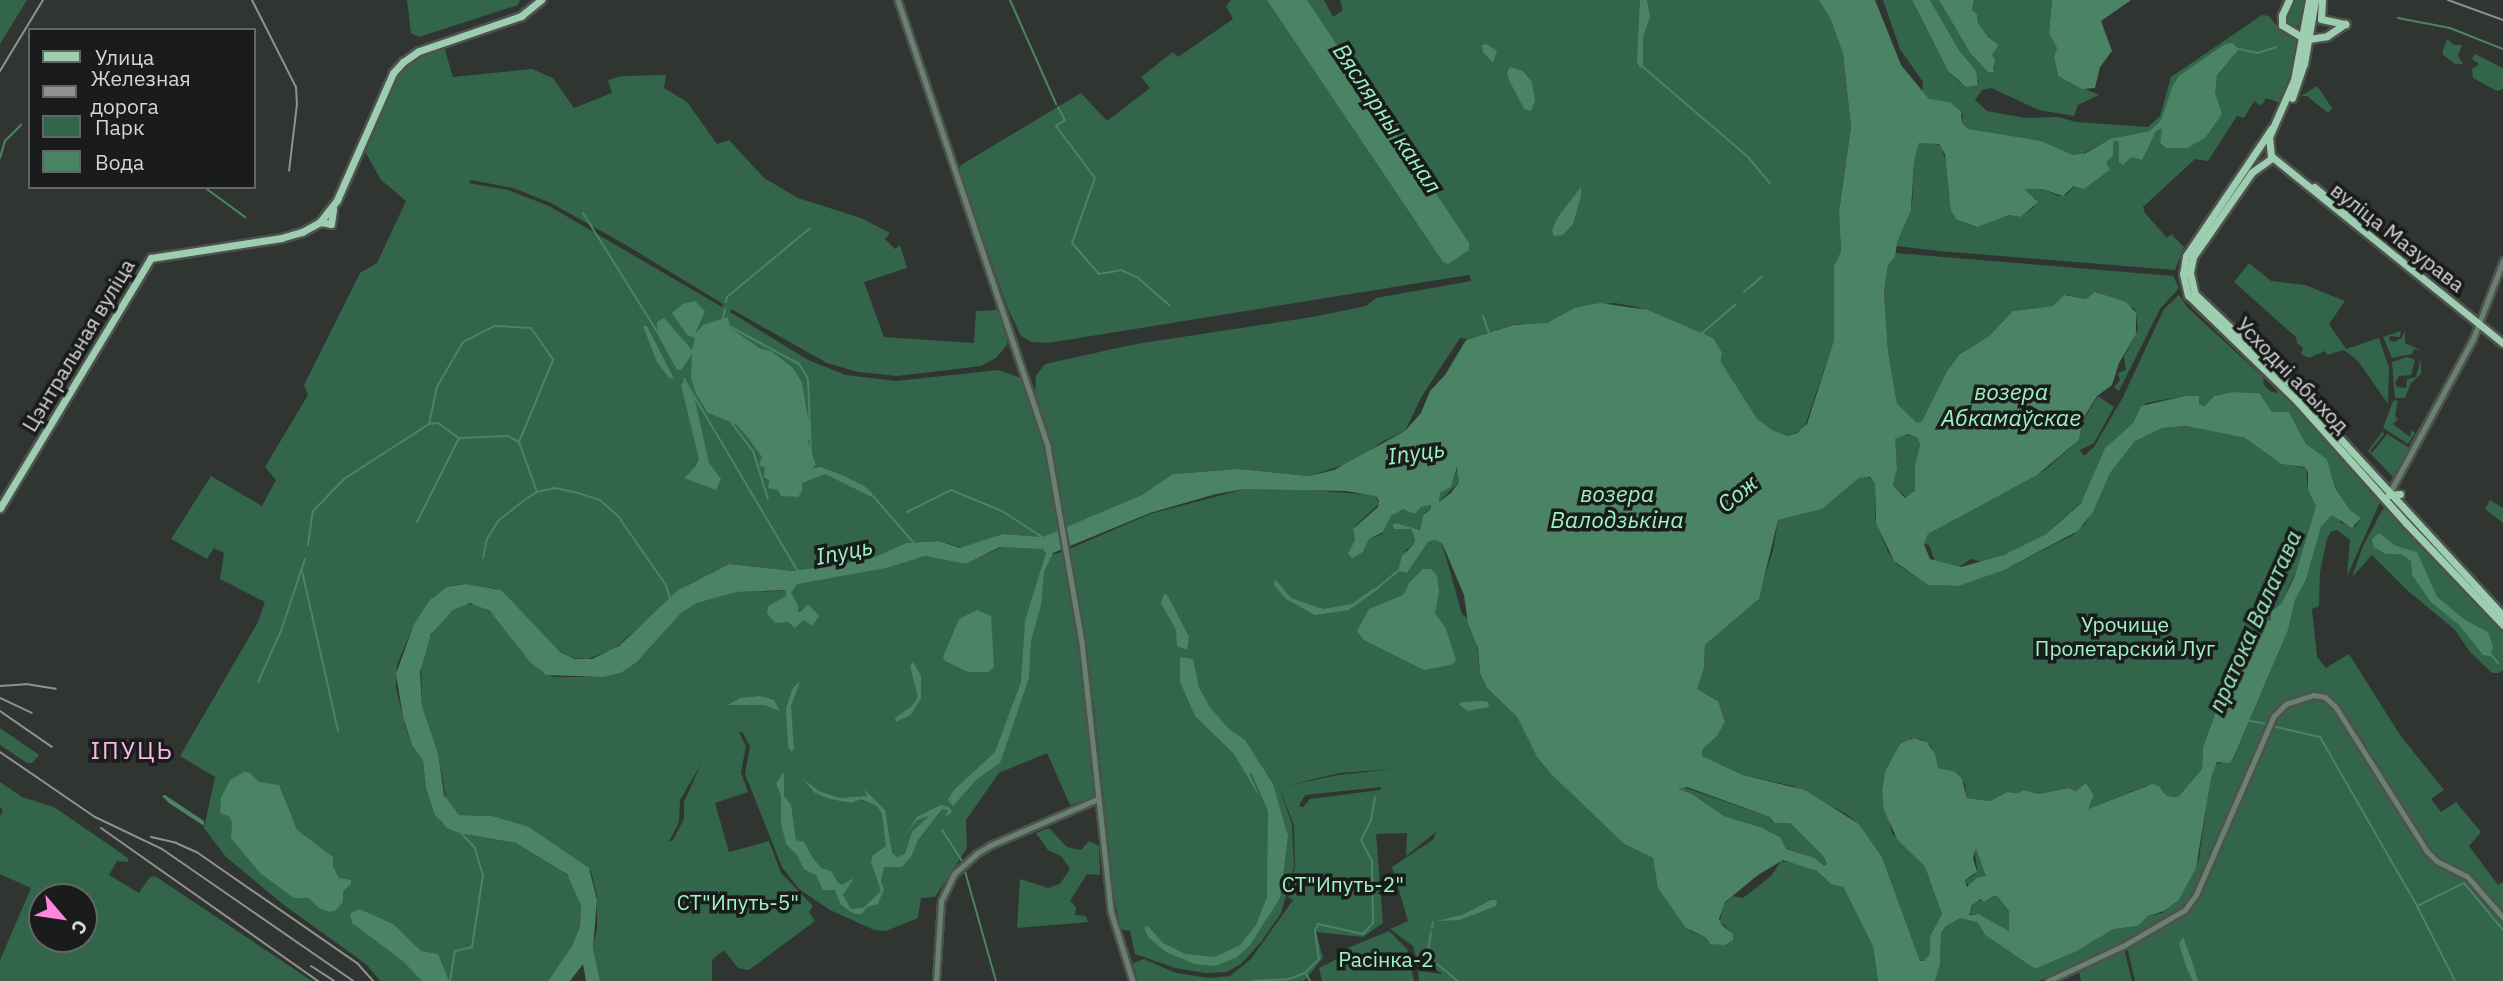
<!DOCTYPE html>
<html>
<head>
<meta charset="utf-8">
<style>
  body { margin:0 }
  #map { position:relative; width:2503px; height:981px; overflow:hidden; background:#313532; font-family:"IBM Plex Sans",sans-serif }
  div>[style] { position:absolute }
  .green>* { inset:0; background:#326549 }
  .water>* { inset:0; background:#4b8464 }
  .stream>* { height:2px; margin:-1px; padding:0 1px; transform-origin:1px; border-radius:1px; background:#4b8464 }
  .roads { filter:drop-shadow(2px 0 #4e524f) drop-shadow(-2px 0 #4e524f) drop-shadow(0 2px #4e524f) drop-shadow(0 -2px #4e524f) }
  .minor>* { height:4.5px; margin:-2.25px; padding:0 2.25px; transform-origin:2.25px; border-radius:2.25px; background:#698172 }
  .major>* { height:7px; margin:-3.5px; padding:0 3.5px; transform-origin:3.5px; border-radius:3.5px; background:#9dceb0 }
  .rail>* { height:2px; margin:-1px; padding:0 1px; transform-origin:1px; border-radius:1px; background:#8f9290 }
  span { translate:-50% -50%; white-space:nowrap; text-align:center; line-height:1.15; -webkit-text-stroke:7px #1a1c1b; paint-order:stroke }
  .street-label { font-size:21px; color:#d4d6d5 }
  .park-label { font-size:21px; color:#9ff4c3 }
  .water-label { font-size:23px; color:#9cf2c1; font-style:italic }
  .quarter-label { font-size:24px; color:#fdb8e8; letter-spacing:2px }
  .legend { position:absolute; left:28px; top:28px; width:228px; height:161px; box-sizing:border-box; background:#1a1c1b; border:2px solid #646665; margin:0; padding:9px 12px; list-style:none; font-size:21px; color:#d4d6d5 }
  .legend li { display:flex; align-items:center; gap:14px; height:35px }
  .legend b { width:35px; border:2px solid #646665 }
  .north { position:absolute; left:28px; top:883px; width:70px; height:70px; box-sizing:border-box; background:#1a1c1b; border:2px solid #646665; border-radius:50%; rotate:119deg; font-size:19px; font-weight:700; line-height:28px; text-align:center; color:#d4d6d5 }
  .north::after { content:''; display:block; margin:auto; width:24px; height:32px; background:#ff85df; clip-path:polygon(50% 0,100% 100%,50% 72%,0 100%) }
</style>
</head>
<body>
<div id="map">
  <div class="green">
    <div style="clip-path:polygon(0 0,27px 0,0 44px)"></div>
    <div style="clip-path:polygon(407px 0,520px 0,518px 5px,419px 37px,411px 33px)"></div>
    <div style="clip-path:polygon(1231px 0,1324px 0,1333px 17px,1343px 10px,1340px 0,1819px 0,1831px 20px,1843px 54px,1851px 127px,1839px 212px,1841px 251px,1834px 266px,1834px 340px,1804px 429px,1787px 436px,1770px 430px,1758px 421px,1741px 398px,1721px 363px,1722px 356px,1713px 338px,1637px 307px,1614px 303px,1574px 308px,1547px 323px,1532px 326px,1515px 324px,1468px 339px,1460px 338px,1422px 396px,1405px 431px,1383px 441px,1353px 462px,1309px 476px,1238px 469px,1173px 474px,1149px 492px,1065px 529px,1052px 455px,1035px 395px,1036px 376px,1045px 364px,1136px 344px,1312px 317px,1366px 306px,1376px 298px,1471px 281px,1469px 275px,1456px 277px,1048px 343px,1031px 342px,1021px 336px,1008px 309px,959px 170px,961px 165px,1081px 93px,1107px 121px,1150px 88px,1141px 77px,1173px 52px,1178px 57px,1233px 19px,1226px 6px)"></div>
    <div style="clip-path:polygon(evenodd,1883px 0,1912px 0,1948px 71px,1960px 83px,1979px 84px,1974px 69px,1959px 50px,1930px 0,1939px 0,1970px 53px,1988px 72px,1995px 68px,1992px 55px,1999px 45px,1988px 37px,1978px 23px,1977px 14px,1972px 10px,1974px 0,2052px 0,2049px 33px,2057px 48px,2054px 58px,2058px 76px,2099px 95px,2078px 105px,2074px 116px,2039px 110px,1991px 88px,1982px 90px,1975px 100px,1987px 111px,2025px 118px,2058px 117px,2076px 122px,2148px 127px,2160px 116px,2171px 77px,2262px 15px,2269px 16px,2280px 30px,2299px 38px,2291px 76px,2280px 103px,2266px 98px,2261px 106px,2254px 101px,2244px 118px,2237px 116px,2235px 119px,2208px 161px,2195px 159px,2143px 207px,2145px 213px,2167px 238px,2171px 234px,2184px 247px,2175px 270px,1939px 251px,1896px 246px,1912px 206px,1914px 162px,1919px 143px,1931px 142px,1941px 146px,1947px 164px,1952px 212px,1959px 221px,1976px 227px,2009px 215px,2021px 217px,2034px 207px,2036px 199px,2026px 194px,2024px 189px,2042px 189px,2059px 196px,2066px 195px,2075px 186px,2084px 189px,2107px 172px,2106px 162px,2113px 156px,2114px 140px,2107px 141px,2078px 156px,2062px 153px,2041px 141px,1968px 130px,1962px 123px,1963px 115px,1947px 101px,1931px 101px,1922px 92px,1923px 82px,1900px 49px,1883px 0,2165px 120px,2183px 148px,2168px 148px,2161px 145px,2165px 120px)"></div>
    <div style="clip-path:polygon(2294px 0,2306px 0,2303px 23px,2291px 29px,2284px 21px)"></div>
    <div style="clip-path:polygon(2447px 39px,2454px 45px,2462px 45px,2458px 56px,2463px 64px,2455px 64px,2442px 54px)"></div>
    <div style="clip-path:polygon(evenodd,444px 47px,453px 77px,532px 69px,553px 78px,574px 108px,612px 93px,608px 80px,622px 76px,666px 75px,664px 88px,687px 102px,717px 144px,729px 140px,764px 178px,798px 198px,861px 218px,890px 233px,885px 239px,895px 249px,900px 245px,907px 268px,864px 282px,884px 337px,974px 343px,976px 311px,999px 310px,1008px 333px,1007px 345px,996px 358px,981px 366px,897px 376px,858px 372px,827px 363px,731px 309px,730px 312px,808px 360px,846px 375px,896px 381px,999px 370px,1026px 380px,1044px 441px,1061px 531px,1043px 537px,1003px 534px,963px 548px,939px 541px,906px 543px,870px 559px,793px 571px,729px 564px,685px 586px,614px 649px,588px 659px,574px 658px,557px 650px,498px 589px,462px 584px,446px 587px,434px 596px,414px 624px,397px 665px,396px 688px,405px 725px,412px 745px,423px 761px,426px 788px,441px 823px,470px 835px,516px 843px,562px 869px,573px 883px,581px 905px,580px 926px,572px 946px,548px 981px,380px 981px,367px 965px,284px 905px,226px 857px,204px 828px,215px 777px,180px 756px,258px 622px,265px 602px,220px 579px,224px 553px,214px 548px,207px 559px,171px 539px,211px 476px,262px 506px,276px 480px,265px 467px,308px 395px,304px 385px,360px 273px,377px 263px,406px 201px,381px 180px,362px 146px,400px 70px,411px 60px,444px 47px,471px 180px,513px 188px,551px 203px,626px 245px,723px 304px,722px 307px,549px 206px,508px 190px,469px 183px,471px 180px)"></div>
    <div style="clip-path:polygon(2475px 54px,2503px 68px,2503px 89px,2497px 91px,2473px 78px,2472px 69px,2479px 64px,2472px 59px)"></div>
    <div style="clip-path:polygon(2317px 86px,2332px 108px,2328px 113px,2307px 96px,2301px 96px)"></div>
    <div style="clip-path:polygon(1896px 253px,2173px 276px,2179px 288px,2160px 309px,2119px 391px,2114px 387px,2120px 380px,2118px 373px,2126px 370px,2124px 357px,2138px 329px,2135px 309px,2096px 292px,2086px 299px,2066px 295px,2053px 306px,2013px 311px,1989px 336px,1961px 353px,1947px 371px,1922px 421px,1917px 423px,1897px 405px,1888px 351px,1884px 292px,1888px 265px)"></div>
    <div style="clip-path:polygon(2249px 263px,2271px 281px,2305px 285px,2345px 301px,2329px 324px,2346px 349px,2379px 338px,2389px 368px,2388px 404px,2358px 361px,2344px 350px,2327px 355px,2325px 351px,2309px 358px,2301px 354px,2303px 348px,2297px 343px,2296px 337px,2234px 282px)"></div>
    <div style="clip-path:polygon(2179px 295px,2187px 307px,2263px 377px,2264px 385px,2270px 391px,2276px 393px,2281px 388px,2381px 500px,2347px 576px,2350px 540px,2337px 530px,2331px 532px,2327px 539px,2320px 572px,2319px 606px,2312px 609px,2317px 657px,2326px 668px,2349px 654px,2400px 735px,2444px 790px,2431px 799px,2441px 812px,2456px 802px,2481px 832px,2469px 846px,2498px 885px,2503px 882px,2503px 981px,2135px 981px,2127px 947px,2156px 931px,2154px 926px,2062px 973px,2038px 981px,1935px 981px,1940px 965px,1941px 933px,1946px 926px,1961px 918px,1978px 923px,1985px 935px,2035px 969px,2075px 952px,2114px 929px,2138px 926px,2148px 916px,2162px 913px,2177px 902px,2199px 859px,2210px 780px,2216px 764px,2233px 760px,2288px 630px,2295px 600px,2306px 580px,2321px 527px,2332px 515px,2337px 516px,2341px 523px,2355px 527px,2361px 518px,2350px 510px,2335px 488px,2327px 459px,2306px 444px,2289px 412px,2272px 412px,2258px 393px,2233px 392px,2214px 396px,2205px 406px,2199px 404px,2199px 396px,2185px 396px,2146px 403px,2140px 408px,2133px 423px,2105px 448px,2083px 500px,2046px 534px,2009px 553px,1984px 562px,1971px 559px,1959px 567px,1935px 561px,1929px 545px,1924px 544px,1928px 534px,2045px 470px,2079px 440px,2083px 421px,2098px 396px,2114px 407px,2094px 443px,2080px 450px,2084px 456px,2094px 447px,2123px 397px,2164px 309px)"></div>
    <div style="clip-path:polygon(2405px 330px,2405px 343px,2422px 351px,2414px 349px,2412px 354px,2392px 358px,2383px 337px,2401px 331px,2400px 337px,2390px 336px,2389px 340px,2394px 342px,2402px 338px)"></div>
    <div style="clip-path:polygon(2407px 357px,2415px 360px,2411px 375px,2399px 376px,2395px 383px,2397px 387px,2406px 388px,2407px 379px,2416px 377px,2421px 359px,2421px 374px,2411px 383px,2405px 398px,2395px 398px,2392px 362px)"></div>
    <div style="clip-path:polygon(2440px 391px,2441px 393px,2412px 446px,2410px 444px)"></div>
    <div style="clip-path:polygon(2398px 400px,2395px 416px,2398px 419px,2393px 424px,2410px 437px,2412px 430px,2415px 433px,2408px 444px,2383px 428px,2393px 401px)"></div>
    <div style="clip-path:polygon(2189px 426px,2245px 438px,2281px 464px,2306px 468px,2308px 490px,2316px 506px,2296px 571px,2281px 604px,2272px 610px,2269px 614px,2271px 620px,2264px 621px,2262px 630px,2240px 659px,2238px 667px,2231px 671px,2203px 747px,2202px 769px,2178px 797px,2167px 796px,2162px 789px,2148px 785px,2088px 809px,2094px 795px,2086px 783px,2076px 791px,2068px 788px,2038px 794px,2024px 790px,2017px 793px,2007px 792px,1990px 801px,1967px 798px,1965px 784px,1958px 775px,1938px 768px,1931px 746px,1922px 739px,1911px 738px,1884px 777px,1882px 791px,1892px 833px,1925px 867px,1942px 914px,1930px 936px,1930px 954px,1927px 960px,1920px 961px,1882px 857px,1859px 824px,1846px 814px,1793px 786px,1743px 775px,1702px 756px,1702px 750px,1718px 735px,1725px 720px,1717px 700px,1697px 689px,1704px 668px,1705px 645px,1757px 601px,1773px 550px,1778px 520px,1822px 509px,1859px 478px,1868px 477px,1875px 482px,1875px 519px,1888px 552px,1897px 564px,1928px 585px,1954px 586px,2012px 566px,2073px 535px,2086px 523px,2110px 473px,2137px 438px,2162px 428px)"></div>
    <div style="clip-path:polygon(2383px 431px,2384px 434px,2370px 451px,2372px 453px,2387px 434px,2411px 449px,2394px 478px,2368px 451px)"></div>
    <div style="clip-path:polygon(1904px 434px,1918px 438px,1920px 445px,1916px 463px,1916px 488px,1907px 498px,1893px 485px,1897px 464px,1894px 444px,1895px 439px)"></div>
    <div style="clip-path:polygon(1458px 467px,1459px 482px,1439px 502px,1440px 493px,1451px 487px)"></div>
    <div style="clip-path:polygon(evenodd,1244px 489px,1295px 489px,1375px 495px,1379px 504px,1354px 527px,1355px 540px,1349px 553px,1364px 550px,1369px 539px,1382px 534px,1390px 517px,1399px 510px,1405px 509px,1415px 514px,1421px 507px,1430px 504px,1432px 508px,1423px 514px,1420px 530px,1396px 523px,1392px 526px,1394px 529px,1411px 529px,1415px 539px,1413px 545px,1406px 550px,1398px 571px,1407px 573px,1428px 542px,1435px 540px,1442px 543px,1462px 614px,1467px 618px,1477px 644px,1480px 673px,1487px 688px,1517px 717px,1537px 757px,1552px 775px,1624px 844px,1653px 858px,1659px 889px,1690px 931px,1705px 937px,1708px 943px,1731px 932px,1720px 921px,1723px 905px,1732px 896px,1743px 898px,1771px 876px,1781px 861px,1796px 863px,1819px 872px,1826px 880px,1843px 887px,1873px 946px,1878px 981px,1419px 981px,1418px 971px,1443px 974px,1416px 957px,1413px 946px,1390px 929px,1408px 921px,1392px 867px,1434px 839px,1436px 832px,1406px 856px,1407px 833px,1376px 834px,1383px 923px,1363px 937px,1316px 932px,1323px 958px,1304px 981px,1138px 981px,1133px 963px,1144px 959px,1176px 973px,1209px 978px,1230px 976px,1251px 959px,1293px 900px,1287px 896px,1295px 867px,1294px 825px,1279px 787px,1292px 824px,1294px 867px,1281px 913px,1261px 942px,1241px 964px,1226px 972px,1205px 973px,1175px 968px,1135px 954px,1130px 931px,1123px 930px,1120px 925px,1114px 897px,1094px 706px,1069px 549px,1150px 514px,1244px 489px,1395px 769px,1338px 775px,1285px 786px,1339px 773px,1395px 769px,1244px 489px,1381px 787px,1380px 790px,1310px 799px,1303px 807px,1299px 806px,1305px 795px,1381px 787px)"></div>
    <div style="clip-path:polygon(2490px 500px,2503px 508px,2503px 523px,2485px 509px)"></div>
    <div style="clip-path:polygon(2387px 507px,2503px 628px,2503px 670px,2499px 673px,2492px 673px,2470px 652px,2455px 630px,2407px 590px,2372px 555px,2352px 577px,2363px 546px,2383px 509px)"></div>
    <div style="clip-path:polygon(evenodd,1002px 547px,1041px 548px,1051px 555px,1065px 551px,1085px 691px,1095px 797px,1070px 805px,1047px 753px,999px 773px,966px 820px,967px 848px,935px 897px,921px 898px,918px 918px,886px 931px,874px 930px,830px 910px,799px 889px,782px 867px,745px 774px,750px 746px,742px 732px,739px 732px,746px 746px,741px 772px,748px 792px,715px 803px,729px 852px,769px 841px,781px 873px,813px 906px,809px 912px,815px 921px,749px 970px,738px 968px,724px 950px,712px 960px,712px 981px,600px 981px,593px 948px,597px 928px,597px 896px,591px 871px,531px 828px,493px 816px,459px 815px,446px 799px,438px 753px,422px 706px,421px 665px,425px 647px,436px 626px,453px 610px,465px 604px,478px 605px,497px 616px,541px 672px,554px 677px,603px 677px,621px 673px,637px 662px,681px 613px,697px 603px,737px 592px,780px 591px,799px 583px,887px 568px,925px 556px,966px 564px,1002px 547px,701px 764px,684px 802px,684px 819px,673px 840px,669px 842px,679px 822px,680px 800px,701px 764px)"></div>
    <div style="clip-path:polygon(0 728px,39px 755px,32px 763px,27px 763px,0 745px)"></div>
    <div style="clip-path:polygon(evenodd,0 782px,22px 797px,54px 807px,128px 858px,128px 862px,117px 861px,109px 875px,139px 893px,149px 878px,155px 876px,312px 981px,0 981px,0 960px,31px 888px,0 874px,0 816px,3px 810px,0 807px,0 782px,84px 897px,84px 939px,42px 939px,42px 897px,84px 897px)"></div>
    <div style="clip-path:polygon(1680px 786px,1770px 817px,1772px 822px,1790px 823px,1824px 857px,1827px 864px,1824px 866px,1815px 858px,1784px 848px,1780px 837px,1766px 829px,1724px 816px,1690px 792px,1679px 790px)"></div>
    <div style="clip-path:polygon(1049px 828px,1067px 847px,1081px 850px,1089px 841px,1099px 846px,1100px 875px,1087px 874px,1070px 901px,1076px 907px,1075px 915px,1086px 916px,1088px 922px,1017px 928px,1020px 879px,1048px 888px,1060px 884px,1070px 869px,1061px 856px,1048px 850px,1036px 833px)"></div>
    <div style="clip-path:polygon(1974px 848px,1978px 849px,1987px 876px,1974px 879px,1969px 887px,1965px 880px,1975px 875px,1977px 869px)"></div>
    <div style="clip-path:polygon(1996px 895px,2009px 911px,2009px 931px,1979px 914px,1969px 914px,1974px 903px)"></div>
    <div style="clip-path:polygon(1389px 931px,1407px 949px,1414px 981px,1322px 981px,1319px 968px,1339px 958px,1338px 954px,1348px 948px)"></div>
    <div style="clip-path:polygon(2124px 948px,2132px 981px,2081px 981px,2079px 972px,2085px 966px)"></div>
  </div>
  <div class="water">
    <div style="clip-path:polygon(1267px 0,1307px 0,1469px 243px,1469px 250px,1448px 264px,1443px 262px)"></div>
    <div style="clip-path:polygon(1640px 0,1647px 0,1650px 17px,1643px 37px,1643px 65px,1640px 68px,1637px 62px)"></div>
    <div style="clip-path:polygon(evenodd,1819px 0,1875px 0,1901px 65px,1929px 99px,1950px 102px,1961px 112px,1962px 123px,1968px 129px,2041px 141px,2073px 155px,2086px 153px,2110px 139px,2150px 131px,2161px 120px,2173px 85px,2179px 76px,2225px 44px,2232px 43px,2239px 49px,2217px 75px,2215px 93px,2222px 114px,2205px 138px,2187px 148px,2166px 148px,2160px 143px,2162px 129px,2158px 127px,2142px 160px,2131px 157px,2123px 165px,2119px 162px,2119px 142px,2114px 140px,2113px 156px,2106px 162px,2110px 170px,2084px 189px,2074px 186px,2063px 196px,2042px 189px,2024px 189px,2038px 202px,2021px 217px,2009px 215px,1977px 227px,1957px 220px,1951px 211px,1945px 154px,1939px 144px,1919px 143px,1914px 162px,1911px 210px,1897px 243px,1895px 257px,1888px 265px,1884px 292px,1888px 351px,1897px 404px,1917px 423px,1922px 421px,1947px 371px,1960px 354px,1989px 336px,2013px 311px,2053px 306px,2064px 295px,2086px 299px,2095px 292px,2126px 302px,2136px 313px,2136px 334px,2119px 363px,2112px 385px,2097px 396px,2083px 419px,2079px 440px,2037px 475px,1928px 534px,1924px 544px,1930px 559px,1961px 567px,2004px 555px,2046px 534px,2081px 503px,2105px 448px,2133px 423px,2141px 406px,2185px 396px,2199px 396px,2199px 404px,2205px 406px,2214px 396px,2233px 392px,2259px 393px,2272px 412px,2289px 412px,2306px 444px,2327px 459px,2335px 488px,2350px 510px,2361px 518px,2352px 528px,2332px 515px,2321px 527px,2306px 580px,2295px 600px,2288px 630px,2233px 759px,2229px 763px,2217px 762px,2211px 778px,2196px 868px,2178px 901px,2164px 911px,2148px 916px,2138px 926px,2114px 929px,2075px 952px,2035px 969px,1985px 935px,1978px 923px,1961px 918px,1946px 926px,1941px 933px,1940px 965px,1935px 981px,1878px 981px,1873px 946px,1843px 887px,1831px 884px,1817px 871px,1783px 860px,1758px 875px,1725px 902px,1719px 919px,1723px 926px,1733px 934px,1733px 940px,1725px 945px,1710px 944px,1705px 937px,1686px 928px,1658px 888px,1653px 858px,1624px 844px,1552px 775px,1537px 757px,1517px 717px,1487px 688px,1480px 673px,1478px 648px,1468px 623px,1464px 595px,1442px 543px,1435px 540px,1428px 542px,1407px 573px,1398px 571px,1402px 556px,1413px 545px,1415px 539px,1411px 529px,1394px 529px,1392px 525px,1396px 523px,1420px 530px,1423px 515px,1431px 509px,1431px 505px,1421px 507px,1415px 514px,1403px 509px,1391px 516px,1383px 532px,1369px 539px,1363px 552px,1352px 558px,1348px 554px,1355px 540px,1353px 529px,1378px 507px,1379px 501px,1376px 496px,1346px 491px,1244px 489px,1216px 494px,1150px 513px,1053px 553px,1044px 572px,1041px 605px,1031px 641px,1029px 678px,1000px 763px,977px 779px,953px 806px,948px 800px,953px 791px,995px 752px,1021px 682px,1025px 621px,1046px 553px,1043px 549px,1000px 547px,966px 564px,925px 556px,887px 568px,797px 584px,791px 593px,798px 605px,798px 612px,801px 612px,808px 604px,819px 616px,812px 626px,804px 620px,795px 628px,788px 622px,775px 623px,767px 613px,768px 606px,786px 596px,786px 590px,737px 592px,697px 603px,681px 613px,637px 662px,621px 673px,603px 677px,546px 675px,530px 662px,490px 611px,470px 603px,453px 610px,431px 634px,420px 672px,422px 706px,438px 753px,444px 795px,459px 815px,493px 816px,529px 827px,589px 868px,597px 900px,593px 948px,600px 981px,586px 981px,583px 964px,570px 981px,548px 981px,572px 946px,580px 926px,581px 905px,567px 874px,516px 843px,459px 833px,447px 828px,435px 815px,426px 788px,423px 761px,412px 745px,403px 717px,396px 674px,414px 624px,430px 600px,446px 587px,465px 584px,501px 590px,560px 652px,575px 659px,592px 659px,619px 646px,678px 590px,729px 564px,793px 571px,870px 559px,906px 543px,939px 541px,960px 548px,1003px 534px,1043px 537px,1142px 495px,1173px 474px,1238px 469px,1309px 476px,1334px 470px,1405px 431px,1421px 413px,1430px 391px,1445px 375px,1466px 340px,1513px 325px,1547px 323px,1574px 308px,1600px 303px,1648px 310px,1713px 338px,1722px 353px,1721px 362px,1757px 419px,1772px 430px,1787px 436px,1797px 433px,1807px 424px,1834px 340px,1834px 266px,1841px 251px,1839px 212px,1851px 127px,1843px 54px,1831px 20px,1819px 0,2187px 426px,2245px 438px,2281px 464px,2305px 467px,2308px 473px,2308px 490px,2316px 506px,2294px 578px,2281px 604px,2270px 612px,2271px 620px,2264px 621px,2262px 630px,2239px 659px,2239px 667px,2231px 671px,2203px 747px,2202px 769px,2178px 797px,2167px 796px,2159px 786px,2152px 784px,2088px 809px,2094px 795px,2086px 783px,2076px 791px,2068px 788px,2038px 794px,2024px 790px,2017px 793px,2007px 792px,1990px 801px,1967px 798px,1962px 779px,1955px 772px,1938px 768px,1935px 754px,1927px 742px,1914px 738px,1900px 744px,1885px 772px,1882px 790px,1884px 810px,1897px 839px,1925px 867px,1942px 914px,1930px 936px,1930px 954px,1924px 961px,1920px 961px,1882px 857px,1859px 824px,1805px 790px,1743px 775px,1702px 756px,1702px 750px,1718px 735px,1725px 721px,1718px 701px,1697px 689px,1704px 668px,1705px 645px,1759px 599px,1778px 520px,1822px 509px,1859px 478px,1870px 477px,1875px 483px,1876px 523px,1894px 561px,1928px 585px,1958px 586px,2004px 570px,2078px 531px,2093px 512px,2110px 473px,2135px 441px,2162px 428px,2187px 426px,1819px 0,1907px 434px,1918px 438px,1920px 445px,1915px 465px,1915px 490px,1905px 498px,1893px 485px,1897px 468px,1895px 439px,1907px 434px,1819px 0,1457px 467px,1459px 482px,1451px 493px,1439px 502px,1440px 493px,1451px 487px,1457px 467px,1819px 0,1687px 787px,1770px 817px,1774px 823px,1790px 823px,1824px 857px,1827px 864px,1824px 866px,1815px 858px,1786px 849px,1780px 837px,1763px 828px,1724px 816px,1691px 793px,1678px 789px,1687px 787px,1819px 0,1976px 848px,1986px 876px,1976px 878px,1967px 887px,1965px 880px,1977px 872px,1973px 858px,1976px 848px,1819px 0,1993px 896px,1997px 896px,2009px 911px,2009px 931px,1979px 914px,1969px 915px,1972px 905px,1981px 899px,1984px 902px,1993px 896px)"></div>
    <div style="clip-path:polygon(1912px 0,1930px 0,1959px 50px,1976px 71px,1978px 85px,1966px 87px,1948px 71px)"></div>
    <div style="clip-path:polygon(1939px 0,1974px 0,1972px 10px,1977px 14px,1978px 23px,1988px 37px,1999px 45px,1992px 55px,1995px 59px,1993px 72px,1988px 72px,1970px 53px)"></div>
    <div style="clip-path:polygon(2052px 0,2131px 0,2101px 21px,2112px 51px,2100px 67px,2095px 88px,2082px 89px,2058px 76px,2054px 57px,2057px 48px,2049px 33px)"></div>
    <div style="clip-path:polygon(1486px 44px,1497px 51px,1493px 63px,1483px 52px,1482px 45px)"></div>
    <div style="clip-path:polygon(1510px 67px,1523px 71px,1532px 82px,1535px 101px,1531px 111px,1524px 109px,1509px 80px,1507px 73px)"></div>
    <div style="clip-path:polygon(1581px 187px,1581px 196px,1573px 224px,1563px 235px,1554px 236px,1552px 230px,1558px 217px)"></div>
    <div style="clip-path:polygon(695px 301px,705px 311px,695px 334px,703px 325px,728px 317px,730px 328px,761px 349px,771px 351px,793px 368px,802px 383px,806px 407px,811px 433px,808px 442px,816px 465px,811px 469px,820px 467px,840px 474px,864px 486px,872px 493px,872px 497px,825px 474px,802px 483px,802px 491px,798px 497px,781px 496px,778px 490px,768px 488px,769px 480px,764px 477px,765px 468px,759px 465px,762px 457px,749px 439px,736px 424px,708px 413px,696px 394px,691px 378px,692px 354px,681px 370px,677px 370px,658px 335px,657px 322px,664px 318px,692px 350px,695px 338px,687px 335px,672px 313px,683px 304px)"></div>
    <div style="clip-path:polygon(643px 326px,647px 326px,674px 379px,669px 378px,657px 362px)"></div>
    <div style="clip-path:polygon(684px 381px,695px 400px,709px 463px,721px 479px,716px 490px,684px 478px,696px 466px,699px 459px,681px 385px)"></div>
    <div style="clip-path:polygon(2379px 533px,2396px 546px,2417px 552px,2437px 597px,2465px 620px,2488px 632px,2493px 647px,2490px 656px,2483px 655px,2459px 625px,2431px 602px,2412px 575px,2411px 561px,2401px 554px,2386px 554px,2374px 547px,2372px 539px)"></div>
    <div style="clip-path:polygon(1423px 569px,1431px 569px,1437px 575px,1439px 592px,1435px 613px,1446px 629px,1456px 660px,1451px 665px,1424px 670px,1364px 640px,1357px 631px,1369px 609px,1403px 595px,1410px 582px)"></div>
    <div style="clip-path:polygon(1275px 579px,1291px 598px,1323px 609px,1352px 604px,1374px 588px,1377px 590px,1349px 610px,1315px 615px,1286px 599px,1274px 585px)"></div>
    <div style="clip-path:polygon(1164px 594px,1168px 596px,1189px 637px,1187px 650px,1177px 646px,1176px 630px,1161px 603px)"></div>
    <div style="clip-path:polygon(977px 610px,991px 616px,994px 667px,988px 672px,968px 672px,945px 661px,943px 657px,959px 619px)"></div>
    <div style="clip-path:polygon(1180px 657px,1193px 659px,1199px 687px,1209px 706px,1229px 729px,1245px 740px,1273px 784px,1288px 836px,1280px 898px,1250px 945px,1237px 957px,1216px 966px,1195px 964px,1166px 952px,1149px 938px,1144px 928px,1148px 926px,1163px 943px,1185px 954px,1215px 957px,1240px 945px,1256px 925px,1267px 897px,1268px 811px,1251px 772px,1250px 775px,1260px 798px,1234px 754px,1195px 716px,1180px 682px)"></div>
    <div style="clip-path:polygon(913px 662px,921px 676px,921px 698px,911px 715px,896px 722px,895px 718px,912px 706px,918px 697px,910px 666px)"></div>
    <div style="clip-path:polygon(800px 681px,791px 706px,794px 749px,792px 752px,788px 747px,786px 708px,793px 688px)"></div>
    <div style="clip-path:polygon(760px 696px,774px 700px,780px 711px,765px 705px,728px 705px,740px 698px)"></div>
    <div style="clip-path:polygon(1481px 701px,1488px 702px,1489px 707px,1468px 711px,1459px 705px,1461px 702px)"></div>
    <div style="clip-path:polygon(244px 772px,250px 773px,259px 782px,279px 785px,297px 830px,333px 857px,333px 867px,339px 878px,351px 880px,351px 884px,343px 891px,343px 902px,336px 910px,330px 912px,319px 908px,309px 898px,294px 898px,260px 873px,231px 838px,232px 824px,230px 817px,220px 813px,221px 798px,230px 780px)"></div>
    <div style="clip-path:polygon(784px 772px,784px 796px,791px 805px,796px 840px,804px 842px,813px 858px,821px 868px,831px 871px,838px 883px,842px 885px,854px 878px,843px 895px,851px 909px,863px 908px,881px 891px,871px 862px,873px 855px,886px 846px,882px 814px,877px 806px,861px 799px,852px 803px,830px 799px,815px 793px,802px 778px,819px 791px,839px 798px,867px 796px,864px 789px,885px 810px,892px 853px,897px 857px,905px 854px,912px 832px,929px 816px,917px 820px,903px 838px,917px 817px,941px 805px,949px 807px,952px 812px,945px 817px,948px 810px,942px 809px,918px 840px,911px 857px,902px 867px,884px 867px,881px 881px,884px 889px,878px 904px,867px 907px,862px 914px,854px 914px,841px 905px,835px 890px,823px 890px,816px 875px,804px 869px,797px 855px,786px 844px,781px 823px,781px 796px,776px 783px)"></div>
    <div style="clip-path:polygon(165px 795px,204px 821px,204px 826px,169px 803px,162px 796px)"></div>
    <div style="clip-path:polygon(1491px 900px,1497px 900px,1496px 906px,1460px 920px,1437px 921px,1462px 915px)"></div>
    <div style="clip-path:polygon(359px 909px,393px 924px,421px 951px,438px 954px,449px 981px,422px 981px,403px 961px,352px 923px,350px 914px)"></div>
    <div style="clip-path:polygon(2183px 937px,2192px 961px,2198px 981px,2193px 981px,2187px 969px,2179px 944px)"></div>
  </div>
  <div class="stream">
    <div style="left:1010px;top:0;width:114px;rotate:66.1deg"></div>
    <div style="left:2398px;top:18px;width:53px;rotate:10.9deg"></div>
    <div style="left:2450px;top:28px;width:57px;rotate:21.6deg"></div>
    <div style="left:2239px;top:49px;width:19px;rotate:12deg"></div>
    <div style="left:2258px;top:53px;width:19px;rotate:-18deg"></div>
    <div style="left:1643px;top:67px;width:138px;rotate:40.6deg"></div>
    <div style="left:1748px;top:157px;width:34px;rotate:50deg"></div>
    <div style="left:1058px;top:107px;width:15px;rotate:62deg"></div>
    <div style="left:1065px;top:120px;width:11px;rotate:146deg"></div>
    <div style="left:1056px;top:126px;width:65px;rotate:53.1deg"></div>
    <div style="left:1095px;top:178px;width:69px;rotate:109.5deg"></div>
    <div style="left:1072px;top:243px;width:41px;rotate:48.9deg"></div>
    <div style="left:1099px;top:274px;width:22px;rotate:-10deg"></div>
    <div style="left:1121px;top:270px;width:17px;rotate:24deg"></div>
    <div style="left:1137px;top:277px;width:43px;rotate:41.2deg"></div>
    <div style="left:2153px;top:132px;width:12px;rotate:-31deg"></div>
    <div style="left:0;top:158px;width:18px;rotate:-74deg"></div>
    <div style="left:5px;top:141px;width:23px;rotate:-45deg"></div>
    <div style="left:204px;top:187px;width:51px;rotate:36.2deg"></div>
    <div style="left:583px;top:213px;width:142px;rotate:58deg"></div>
    <div style="left:1744px;top:292px;width:23px;rotate:-41deg"></div>
    <div style="left:726px;top:302px;width:5px;rotate:-79deg"></div>
    <div style="left:727px;top:297px;width:108px;rotate:-39.7deg"></div>
    <div style="left:1483px;top:316px;width:18px;rotate:71deg"></div>
    <div style="left:723px;top:318px;width:9px;rotate:-77deg"></div>
    <div style="left:727px;top:325px;width:82px;rotate:28.4deg"></div>
    <div style="left:799px;top:364px;width:17px;rotate:59deg"></div>
    <div style="left:808px;top:379px;width:74px;rotate:87.7deg"></div>
    <div style="left:1701px;top:334px;width:45px;rotate:-40.5deg"></div>
    <div style="left:684px;top:379px;width:222px;rotate:59.4deg"></div>
    <div style="left:731px;top:422px;width:36px;rotate:53deg"></div>
    <div style="left:753px;top:451px;width:50px;rotate:72.6deg"></div>
    <div style="left:429px;top:424px;width:38px;rotate:-78deg"></div>
    <div style="left:437px;top:387px;width:52px;rotate:-60deg"></div>
    <div style="left:463px;top:342px;width:36px;rotate:-27deg"></div>
    <div style="left:495px;top:326px;width:36px;rotate:3deg"></div>
    <div style="left:531px;top:328px;width:39px;rotate:55deg"></div>
    <div style="left:553px;top:360px;width:89px;rotate:112.5deg"></div>
    <div style="left:519px;top:442px;width:53px;rotate:70.2deg"></div>
    <div style="left:873px;top:496px;width:61px;rotate:49deg"></div>
    <div style="left:907px;top:512px;width:49px;rotate:-26.6deg"></div>
    <div style="left:951px;top:490px;width:55px;rotate:22.4deg"></div>
    <div style="left:1002px;top:511px;width:48px;rotate:33deg"></div>
    <div style="left:417px;top:522px;width:94px;rotate:-63.4deg"></div>
    <div style="left:459px;top:438px;width:49px;rotate:-2.3deg"></div>
    <div style="left:508px;top:436px;width:13px;rotate:29deg"></div>
    <div style="left:308px;top:545px;width:34px;rotate:-82deg"></div>
    <div style="left:313px;top:511px;width:45px;rotate:-45.9deg"></div>
    <div style="left:344px;top:479px;width:101px;rotate:-32.9deg"></div>
    <div style="left:429px;top:424px;width:9px;rotate:-6deg"></div>
    <div style="left:438px;top:423px;width:26px;rotate:36deg"></div>
    <div style="left:483px;top:558px;width:19px;rotate:-78deg"></div>
    <div style="left:487px;top:539px;width:22px;rotate:-58deg"></div>
    <div style="left:499px;top:520px;width:31px;rotate:-38deg"></div>
    <div style="left:523px;top:501px;width:17px;rotate:-33deg"></div>
    <div style="left:537px;top:492px;width:18px;rotate:-13deg"></div>
    <div style="left:555px;top:488px;width:24px;rotate:12deg"></div>
    <div style="left:578px;top:493px;width:23px;rotate:18deg"></div>
    <div style="left:600px;top:500px;width:24px;rotate:42deg"></div>
    <div style="left:618px;top:516px;width:84px;rotate:55.2deg"></div>
    <div style="left:666px;top:585px;width:14px;rotate:73deg"></div>
    <div style="left:302px;top:571px;width:164px;rotate:77.3deg"></div>
    <div style="left:1375px;top:590px;width:30px;rotate:-40deg"></div>
    <div style="left:2490px;top:653px;width:13px;rotate:51deg"></div>
    <div style="left:258px;top:682px;width:56px;rotate:-65.7deg"></div>
    <div style="left:281px;top:631px;width:76px;rotate:-71.6deg"></div>
    <div style="left:2247px;top:720px;width:19px;rotate:12deg"></div>
    <div style="left:2276px;top:727px;width:45px;rotate:12.8deg"></div>
    <div style="left:2320px;top:737px;width:195px;rotate:60.1deg"></div>
    <div style="left:2417px;top:906px;width:84px;rotate:63.1deg"></div>
    <div style="left:942px;top:830px;width:37px;rotate:57deg"></div>
    <div style="left:964px;top:868px;width:117px;rotate:74.2deg"></div>
    <div style="left:2417px;top:906px;width:52px;rotate:-26.1deg"></div>
    <div style="left:2464px;top:883px;width:61px;rotate:50.3deg"></div>
    <div style="left:1432px;top:928px;width:6px;rotate:-81deg"></div>
    <div style="left:1431px;top:932px;width:24px;rotate:99deg"></div>
    <div style="left:1427px;top:956px;width:40px;rotate:39deg"></div>
    <div style="left:1306px;top:974px;width:8px;rotate:60deg"></div>
    <div style="left:450px;top:981px;width:30px;rotate:-81deg"></div>
    <div style="left:455px;top:951px;width:17px;rotate:-13deg"></div>
    <div style="left:472px;top:947px;width:73px;rotate:-81.3deg"></div>
    <div style="left:483px;top:875px;width:28px;rotate:-107deg"></div>
    <div style="left:475px;top:848px;width:21px;rotate:-133deg"></div>
    <div style="left:1254px;top:981px;width:35px;rotate:-3deg"></div>
    <div style="left:1289px;top:979px;width:17px;rotate:-21deg"></div>
    <div style="left:1305px;top:973px;width:20px;rotate:-45deg"></div>
    <div style="left:1319px;top:959px;width:29px;rotate:-98deg"></div>
    <div style="left:1315px;top:930px;width:7px;rotate:-63deg"></div>
    <div style="left:1318px;top:924px;width:46px;rotate:12.5deg"></div>
    <div style="left:1363px;top:934px;width:15px;rotate:-48deg"></div>
    <div style="left:1373px;top:923px;width:62px;rotate:-90.9deg"></div>
    <div style="left:1372px;top:861px;width:24px;rotate:-118deg"></div>
    <div style="left:1361px;top:840px;width:22px;rotate:-63deg"></div>
    <div style="left:1371px;top:820px;width:23px;rotate:-80deg"></div>
  </div>
  <div class="roads">
    <div class="minor">
      <div style="left:898px;top:0;width:471px;rotate:71.4deg"></div>
      <div style="left:1048px;top:447px;width:198px;rotate:80.1deg"></div>
      <div style="left:1082px;top:642px;width:271px;rotate:83.8deg"></div>
      <div style="left:1111px;top:911px;width:73px;rotate:72.6deg"></div>
      <div style="left:2390px;top:492px;width:174px;rotate:-61.5deg"></div>
      <div style="left:2473px;top:339px;width:84px;rotate:-69deg"></div>
      <div style="left:936px;top:981px;width:80px;rotate:-86.4deg"></div>
      <div style="left:941px;top:901px;width:30px;rotate:-64deg"></div>
      <div style="left:954px;top:874px;width:30px;rotate:-42deg"></div>
      <div style="left:976px;top:854px;width:17px;rotate:-31deg"></div>
      <div style="left:991px;top:845px;width:116px;rotate:-23.3deg"></div>
      <div style="left:2048px;top:981px;width:85px;rotate:-25.1deg"></div>
      <div style="left:2125px;top:945px;width:69px;rotate:-30.3deg"></div>
      <div style="left:2185px;top:910px;width:19px;rotate:-54deg"></div>
      <div style="left:2196px;top:895px;width:195px;rotate:-66.5deg"></div>
      <div style="left:2274px;top:716px;width:17px;rotate:-45deg"></div>
      <div style="left:2286px;top:704px;width:29px;rotate:-18deg"></div>
      <div style="left:2314px;top:695px;width:11px;rotate:10deg"></div>
      <div style="left:2325px;top:697px;width:15px;rotate:42deg"></div>
      <div style="left:2336px;top:707px;width:170px;rotate:57.7deg"></div>
      <div style="left:2427px;top:851px;width:14px;rotate:45deg"></div>
      <div style="left:2437px;top:861px;width:34px;rotate:27deg"></div>
      <div style="left:2467px;top:876px;width:55px;rotate:48.7deg"></div>
    </div>
    <div class="major">
      <div style="left:2289px;top:0;width:17px;rotate:115deg"></div>
      <div style="left:2282px;top:15px;width:10px;rotate:90deg"></div>
      <div style="left:2282px;top:25px;width:26px;rotate:31deg"></div>
      <div style="left:2309px;top:0;width:81px;rotate:100.6deg"></div>
      <div style="left:2294px;top:80px;width:62px;rotate:113.7deg"></div>
      <div style="left:2269px;top:137px;width:19px;rotate:84deg"></div>
      <div style="left:2271px;top:156px;width:298px;rotate:38.9deg"></div>
      <div style="left:2322px;top:0;width:19px;rotate:93deg"></div>
      <div style="left:2321px;top:19px;width:25px;rotate:12deg"></div>
      <div style="left:2309px;top:39px;width:18px;rotate:-9deg"></div>
      <div style="left:2327px;top:36px;width:22px;rotate:-34deg"></div>
      <div style="left:2292px;top:98px;width:36px;rotate:-71deg"></div>
      <div style="left:2304px;top:64px;width:65px;rotate:-80.2deg"></div>
      <div style="left:2272px;top:128px;width:154px;rotate:123.9deg"></div>
      <div style="left:2186px;top:256px;width:18px;rotate:99deg"></div>
      <div style="left:2183px;top:274px;width:22px;rotate:77deg"></div>
      <div style="left:2188px;top:295px;width:151px;rotate:44.2deg"></div>
      <div style="left:2296px;top:400px;width:165px;rotate:48.2deg"></div>
      <div style="left:2406px;top:523px;width:141px;rotate:46.4deg"></div>
      <div style="left:2272px;top:158px;width:24px;rotate:145deg"></div>
      <div style="left:2252px;top:172px;width:103px;rotate:124.8deg"></div>
      <div style="left:2193px;top:257px;width:16px;rotate:101deg"></div>
      <div style="left:2190px;top:273px;width:22px;rotate:77deg"></div>
      <div style="left:2195px;top:294px;width:131px;rotate:43.5deg"></div>
      <div style="left:2290px;top:384px;width:315px;rotate:47.4deg"></div>
      <div style="left:2314px;top:187px;width:51px;rotate:38.7deg"></div>
      <div style="left:320px;top:222px;width:11px;rotate:10deg"></div>
      <div style="left:331px;top:224px;width:15px;rotate:-82deg"></div>
      <div style="left:2389px;top:495px;width:11px;rotate:-5deg"></div>
      <div style="left:0;top:508px;width:292px;rotate:-58.9deg"></div>
      <div style="left:151px;top:258px;width:132px;rotate:-8.7deg"></div>
      <div style="left:281px;top:238px;width:22px;rotate:-16deg"></div>
      <div style="left:302px;top:232px;width:21px;rotate:-29deg"></div>
      <div style="left:320px;top:222px;width:28px;rotate:-52deg"></div>
      <div style="left:337px;top:200px;width:139px;rotate:-66.2deg"></div>
      <div style="left:393px;top:73px;width:15px;rotate:-48deg"></div>
      <div style="left:403px;top:62px;width:19px;rotate:-35deg"></div>
      <div style="left:419px;top:51px;width:108px;rotate:-18.9deg"></div>
      <div style="left:521px;top:16px;width:26px;rotate:-39deg"></div>
    </div>
  </div>
  <div class="rail">
    <div style="left:252px;top:0;width:97px;rotate:63.2deg"></div>
    <div style="left:296px;top:87px;width:17px;rotate:87deg"></div>
    <div style="left:297px;top:104px;width:67px;rotate:96.8deg"></div>
    <div style="left:2448px;top:0;width:59px;rotate:20deg"></div>
    <div style="left:0;top:71px;width:83px;rotate:-58.8deg"></div>
    <div style="left:0;top:686px;width:26px;rotate:-4deg"></div>
    <div style="left:26px;top:684px;width:30px;rotate:9deg"></div>
    <div style="left:0;top:698px;width:35px;rotate:25deg"></div>
    <div style="left:0;top:711px;width:63px;rotate:34.7deg"></div>
    <div style="left:0;top:752px;width:115px;rotate:34.4deg"></div>
    <div style="left:95px;top:817px;width:74px;rotate:25.5deg"></div>
    <div style="left:162px;top:849px;width:232px;rotate:34.6deg"></div>
    <div style="left:101px;top:828px;width:266px;rotate:35.2deg"></div>
    <div style="left:151px;top:837px;width:26px;rotate:13deg"></div>
    <div style="left:176px;top:843px;width:24px;rotate:24deg"></div>
    <div style="left:198px;top:853px;width:193px;rotate:34.7deg"></div>
    <div style="left:357px;top:963px;width:24px;rotate:48deg"></div>
    <div style="left:311px;top:966px;width:27px;rotate:33deg"></div>
  </div>
  <div class="street-label">
    <span style="left:2398px;top:237px;rotate:38deg">вуліца Мазурава</span>
    <span style="left:78px;top:345px;rotate:-59deg">Цэнтральная вуліца</span>
    <span style="left:2293px;top:375px;rotate:46deg">Усходні абыход</span>
  </div>
  <div class="park-label">
    <span style="left:2125px;top:636px">Урочище<br>Пролетарский Луг</span>
    <span style="left:1343px;top:884px">СТ"Ипуть-2"</span>
    <span style="left:738px;top:902px">СТ"Ипуть-5"</span>
    <span style="left:1386px;top:959px">Расінка-2</span>
  </div>
  <div class="water-label">
    <span style="left:1388px;top:118px;rotate:56deg">Вяслярны канал</span>
    <span style="left:2011px;top:404px">возера<br>Абкамаўскае</span>
    <span style="left:1416px;top:452px;rotate:-8deg">Іпуць</span>
    <span style="left:1617px;top:506px">возера<br>Валодзькіна</span>
    <span style="left:1737px;top:493px;rotate:-39deg">Сож</span>
    <span style="left:844px;top:551px;rotate:-11deg">Іпуць</span>
    <span style="left:2254px;top:621px;rotate:-66deg">пратока Валатава</span>
  </div>
  <div class="quarter-label">
    <span style="left:132px;top:751px">ІПУЦЬ</span>
  </div>
  <ul class="legend">
  <li><b style="height:9px;background:#9dceb0"></b>Улица</li>
  <li><b style="height:9px;background:#8f9290"></b>Железная дорога</li>
  <li><b style="height:19px;background:#326549"></b>Парк</li>
  <li><b style="height:19px;background:#4b8464"></b>Вода</li>
  </ul>
  <div class="north">С</div>
</div>
</body>
</html>
